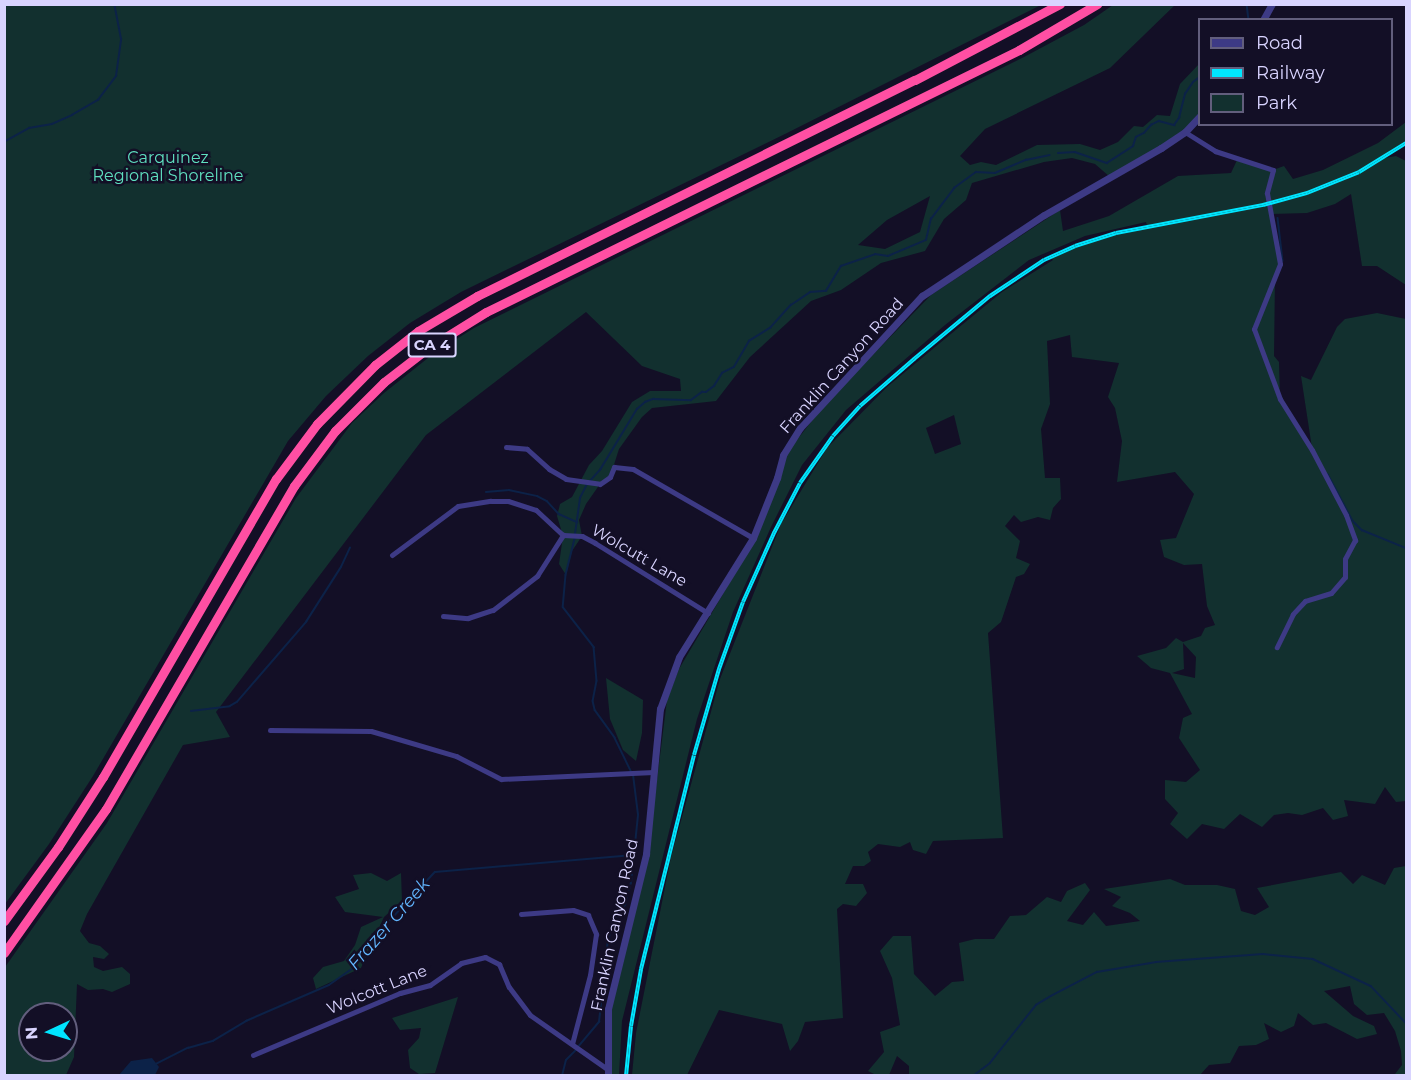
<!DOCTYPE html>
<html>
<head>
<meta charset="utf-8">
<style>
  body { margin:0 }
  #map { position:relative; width:1411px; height:1080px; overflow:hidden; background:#130f26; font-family:Montserrat,sans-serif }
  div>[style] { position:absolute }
  .green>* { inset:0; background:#12302f }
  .water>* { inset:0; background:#0c2248 }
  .stream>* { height:1.5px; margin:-0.75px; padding:0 0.75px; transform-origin:0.75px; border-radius:0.75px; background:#0c2248 }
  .minor>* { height:5px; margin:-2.5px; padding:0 2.5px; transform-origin:2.5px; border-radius:2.5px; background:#3d3a85 }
  .tertiary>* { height:7px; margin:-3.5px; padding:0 3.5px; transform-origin:3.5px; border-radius:3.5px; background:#3d3a85 }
  .motorway>* { height:9px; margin:-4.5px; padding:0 4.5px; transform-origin:4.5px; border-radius:4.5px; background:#ff4fa3 }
  .rail>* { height:4px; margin-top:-2px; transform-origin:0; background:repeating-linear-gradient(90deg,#130f26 0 4.5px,#00e5ff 0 9px); box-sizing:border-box; border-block:2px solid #00e5ff }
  span { translate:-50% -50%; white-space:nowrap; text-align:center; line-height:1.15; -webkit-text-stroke:5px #130f26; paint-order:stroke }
  .shield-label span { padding:2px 4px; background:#130f26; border:2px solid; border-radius:4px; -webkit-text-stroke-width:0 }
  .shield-label { font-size:15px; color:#d9d4ff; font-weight:700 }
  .park-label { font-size:16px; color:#5fe0c0 }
  .street-label { font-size:16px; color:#d9d4ff }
  .water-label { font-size:18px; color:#62b6ff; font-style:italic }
  .frame { position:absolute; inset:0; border:6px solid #d9d4ff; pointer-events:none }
  .legend { position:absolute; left:1198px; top:18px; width:195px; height:108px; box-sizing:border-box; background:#130f26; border:2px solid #625e7d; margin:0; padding:8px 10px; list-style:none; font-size:18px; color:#d9d4ff }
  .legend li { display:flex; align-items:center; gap:12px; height:30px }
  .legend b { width:30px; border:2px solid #625e7d }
  .north { position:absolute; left:18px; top:1002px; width:60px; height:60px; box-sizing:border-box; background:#130f26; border:2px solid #625e7d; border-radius:50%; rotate:266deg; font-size:16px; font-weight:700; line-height:24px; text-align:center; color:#d9d4ff }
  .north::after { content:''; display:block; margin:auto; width:21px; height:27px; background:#00e5ff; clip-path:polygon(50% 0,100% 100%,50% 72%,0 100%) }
</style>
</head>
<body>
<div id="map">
  <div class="green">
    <div style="clip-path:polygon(4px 5px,1041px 5px,787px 133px,461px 292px,410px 323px,368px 356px,326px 396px,288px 441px,93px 776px,49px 844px,5px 904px)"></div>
    <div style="clip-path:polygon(evenodd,1113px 5px,1175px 5px,1110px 68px,985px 129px,960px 156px,970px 165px,981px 162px,996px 165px,1037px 145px,1080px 144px,1100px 150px,1118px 142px,1134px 126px,1143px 127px,1157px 115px,1170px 116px,1180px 84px,1199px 64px,1199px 116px,1185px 132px,1110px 177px,1095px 164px,1072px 158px,1044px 162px,972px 183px,966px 200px,944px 219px,925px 251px,881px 263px,841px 290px,811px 301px,750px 357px,716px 401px,652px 408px,642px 417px,619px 449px,610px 477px,600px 484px,586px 504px,579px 520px,582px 536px,572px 551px,566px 575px,559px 564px,563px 536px,557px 516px,560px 504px,572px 497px,589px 465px,602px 451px,632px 402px,650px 391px,681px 391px,680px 379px,642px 366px,586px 312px,426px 435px,216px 712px,230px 737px,183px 745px,87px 914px,80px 931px,89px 943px,100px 946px,109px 954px,104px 959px,93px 957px,94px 967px,103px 971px,122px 967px,130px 974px,130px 984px,112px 992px,103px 989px,88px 990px,77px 984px,74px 1057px,66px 1075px,5px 1076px,5px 967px,107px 823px,296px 498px,352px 423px,384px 393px,433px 354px,474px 328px,1024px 57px,1084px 25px,1113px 5px,930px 196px,920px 232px,885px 249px,858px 245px,887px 220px,930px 196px,1113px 5px,30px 1014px,66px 1014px,66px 1050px,30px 1050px,30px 1014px)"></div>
    <div style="clip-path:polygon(evenodd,1406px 122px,1406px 143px,1385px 158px,1396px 156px,1406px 161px,1406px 285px,1377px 266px,1362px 266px,1351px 194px,1335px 204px,1307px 213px,1271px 214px,1280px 264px,1275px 277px,1274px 356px,1279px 362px,1280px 399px,1312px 448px,1301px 376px,1311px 380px,1337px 327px,1345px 319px,1377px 313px,1406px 319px,1406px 801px,1396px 802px,1385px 787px,1375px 804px,1344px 800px,1348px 816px,1333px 820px,1323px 808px,1302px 815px,1288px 813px,1274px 815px,1262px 827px,1240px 814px,1224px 829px,1202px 824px,1187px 839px,1170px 824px,1178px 813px,1165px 799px,1165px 780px,1186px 782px,1200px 770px,1179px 738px,1183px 718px,1192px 714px,1170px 673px,1151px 668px,1137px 656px,1166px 648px,1176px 638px,1183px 642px,1201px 636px,1205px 628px,1215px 625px,1207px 606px,1202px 564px,1184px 565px,1164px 557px,1160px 540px,1176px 538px,1194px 494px,1175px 472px,1117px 482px,1122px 441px,1115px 408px,1108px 397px,1119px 363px,1072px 357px,1070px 335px,1047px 341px,1050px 404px,1041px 429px,1045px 478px,1060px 478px,1061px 499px,1053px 508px,1050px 520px,1038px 517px,1021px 522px,1014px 515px,1005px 526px,1020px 541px,1016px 558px,1030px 564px,1024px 574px,1016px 577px,1001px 622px,988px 633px,1003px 838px,933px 841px,926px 854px,913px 850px,910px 842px,900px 847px,878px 844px,868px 852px,871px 861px,864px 866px,853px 866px,845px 884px,863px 884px,867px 893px,856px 906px,843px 904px,837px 909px,843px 1018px,805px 1022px,798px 1041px,790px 1051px,782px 1024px,719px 1010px,687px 1075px,632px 1075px,636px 1033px,671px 857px,720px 679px,781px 524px,827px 448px,887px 387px,946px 338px,1002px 292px,1053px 260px,1051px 257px,1095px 239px,1147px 226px,1146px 222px,1085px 236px,1029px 260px,945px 325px,846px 410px,802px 465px,771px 527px,733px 612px,697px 719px,622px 1021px,619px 1075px,608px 1076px,611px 1005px,646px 868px,667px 700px,679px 669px,757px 536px,789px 450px,826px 403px,931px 295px,1060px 210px,1063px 231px,1109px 216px,1178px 176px,1231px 173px,1238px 158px,1273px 170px,1284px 166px,1293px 179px,1323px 170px,1378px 143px,1406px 122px,954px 415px,961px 444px,935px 454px,926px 428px,954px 415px,1406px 122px,1183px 643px,1196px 657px,1195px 678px,1172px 673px,1184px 669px,1183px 643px)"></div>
    <div style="clip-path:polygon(606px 678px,643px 700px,642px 733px,636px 761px,623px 750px,610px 719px)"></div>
    <div style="clip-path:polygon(1406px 866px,1406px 1075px,1395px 1074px,1402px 1065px,1401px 1051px,1395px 1031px,1384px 1013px,1367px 1015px,1354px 1004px,1350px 986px,1324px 991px,1353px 1016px,1374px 1026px,1377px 1034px,1357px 1039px,1326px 1023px,1313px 1025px,1298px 1013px,1294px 1026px,1281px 1032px,1264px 1023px,1269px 1039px,1256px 1045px,1239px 1046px,1230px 1063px,1209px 1065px,1200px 1075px,909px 1075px,909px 1066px,897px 1056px,889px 1075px,876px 1075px,868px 1071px,884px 1052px,880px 1032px,900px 1025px,892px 978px,880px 951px,893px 936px,911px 936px,914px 974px,935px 996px,952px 982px,964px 981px,959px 943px,975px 939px,994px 939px,1010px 916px,1026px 915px,1047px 897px,1061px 902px,1067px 891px,1085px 883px,1090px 890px,1067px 921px,1083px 925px,1094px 912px,1106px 926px,1140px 921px,1130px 913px,1112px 906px,1121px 897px,1104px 889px,1170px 879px,1185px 885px,1217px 885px,1235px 889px,1241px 911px,1255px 915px,1269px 907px,1257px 888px,1341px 872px,1353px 884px,1362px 875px,1385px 885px,1394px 868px)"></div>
    <div style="clip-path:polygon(371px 873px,387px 881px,401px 873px,402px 901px,384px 917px,361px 968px,316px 989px,313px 978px,323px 967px,344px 961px,355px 945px,361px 927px,383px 917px,345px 912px,335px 897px,359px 889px,353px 875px)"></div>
    <div style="clip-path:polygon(458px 997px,435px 1073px,419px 1074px,410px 1068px,408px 1050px,419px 1038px,421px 1028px,400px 1030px,392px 1018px)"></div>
  </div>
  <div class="water">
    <div style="clip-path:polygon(152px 1058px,159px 1067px,155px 1075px,119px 1075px,131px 1061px)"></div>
  </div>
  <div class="stream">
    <div style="left:1247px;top:4px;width:16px;rotate:83deg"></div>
    <div style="left:4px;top:142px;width:29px;rotate:-29deg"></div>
    <div style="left:29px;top:128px;width:23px;rotate:-10deg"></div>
    <div style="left:52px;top:124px;width:22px;rotate:-24deg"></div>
    <div style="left:72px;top:115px;width:30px;rotate:-30deg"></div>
    <div style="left:98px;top:100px;width:30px;rotate:-53deg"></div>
    <div style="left:116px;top:76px;width:37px;rotate:-82deg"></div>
    <div style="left:121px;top:39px;width:36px;rotate:-101deg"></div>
    <div style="left:1058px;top:153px;width:17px;rotate:-3deg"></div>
    <div style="left:1075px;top:152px;width:34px;rotate:19deg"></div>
    <div style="left:1107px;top:163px;width:31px;rotate:-33deg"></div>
    <div style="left:1133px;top:146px;width:9px;rotate:-72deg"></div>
    <div style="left:1136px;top:137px;width:9px;rotate:-27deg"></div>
    <div style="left:1144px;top:133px;width:11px;rotate:-49deg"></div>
    <div style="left:1151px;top:125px;width:9px;rotate:-27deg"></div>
    <div style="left:1159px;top:121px;width:16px;rotate:15deg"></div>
    <div style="left:1174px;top:125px;width:9px;rotate:-54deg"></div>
    <div style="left:1179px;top:118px;width:25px;rotate:-76deg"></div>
    <div style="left:1185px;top:94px;width:14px;rotate:-56deg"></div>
    <div style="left:1193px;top:82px;width:9px;rotate:-36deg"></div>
    <div style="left:1278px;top:218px;width:43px;rotate:83.4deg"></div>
    <div style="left:1328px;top:474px;width:53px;rotate:62deg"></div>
    <div style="left:1353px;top:521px;width:13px;rotate:45deg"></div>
    <div style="left:1362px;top:530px;width:48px;rotate:22.2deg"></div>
    <div style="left:590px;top:481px;width:15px;rotate:-48deg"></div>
    <div style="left:600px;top:470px;width:71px;rotate:-58.8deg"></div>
    <div style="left:637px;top:409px;width:11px;rotate:-41deg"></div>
    <div style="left:645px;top:402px;width:9px;rotate:-21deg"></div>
    <div style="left:653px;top:399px;width:38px;rotate:2deg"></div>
    <div style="left:691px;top:400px;width:14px;rotate:-36deg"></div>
    <div style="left:702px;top:392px;width:4px"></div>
    <div style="left:706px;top:392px;width:10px;rotate:-37deg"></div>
    <div style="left:714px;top:386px;width:15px;rotate:-58deg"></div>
    <div style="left:722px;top:373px;width:13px;rotate:-27deg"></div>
    <div style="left:734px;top:367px;width:30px;rotate:-60deg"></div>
    <div style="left:749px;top:341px;width:25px;rotate:-32deg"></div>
    <div style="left:770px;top:328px;width:31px;rotate:-48deg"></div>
    <div style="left:791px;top:305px;width:23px;rotate:-34deg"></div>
    <div style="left:810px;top:292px;width:16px;rotate:-4deg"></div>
    <div style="left:826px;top:291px;width:29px;rotate:-59deg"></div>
    <div style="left:841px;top:266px;width:36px;rotate:-19deg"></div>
    <div style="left:875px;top:254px;width:13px;rotate:9deg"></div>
    <div style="left:888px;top:256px;width:41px;rotate:-22.8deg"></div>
    <div style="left:926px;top:240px;width:22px;rotate:-77deg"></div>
    <div style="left:931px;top:219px;width:39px;rotate:-53deg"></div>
    <div style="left:954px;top:188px;width:27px;rotate:-36deg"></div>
    <div style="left:976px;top:172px;width:19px;rotate:3deg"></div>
    <div style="left:995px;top:173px;width:34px;rotate:-23deg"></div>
    <div style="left:1026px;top:160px;width:24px;rotate:-12deg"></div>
    <div style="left:486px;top:492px;width:23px;rotate:-5deg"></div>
    <div style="left:509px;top:490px;width:29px;rotate:12deg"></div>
    <div style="left:537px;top:496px;width:11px;rotate:27deg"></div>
    <div style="left:547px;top:501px;width:18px;rotate:47deg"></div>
    <div style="left:559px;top:514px;width:20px;rotate:24deg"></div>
    <div style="left:575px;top:534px;width:36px;rotate:-82deg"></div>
    <div style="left:580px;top:498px;width:16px;rotate:-63deg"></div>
    <div style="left:575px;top:539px;width:37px;rotate:104deg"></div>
    <div style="left:566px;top:575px;width:32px;rotate:95deg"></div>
    <div style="left:563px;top:607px;width:51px;rotate:52.2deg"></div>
    <div style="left:594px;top:647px;width:34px;rotate:85deg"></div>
    <div style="left:597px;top:681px;width:20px;rotate:101deg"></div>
    <div style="left:593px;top:701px;width:9px;rotate:77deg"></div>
    <div style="left:595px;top:710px;width:34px;rotate:54deg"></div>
    <div style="left:615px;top:738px;width:37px;rotate:64deg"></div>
    <div style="left:191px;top:711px;width:39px;rotate:-7deg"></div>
    <div style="left:230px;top:706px;width:8px;rotate:-30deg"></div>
    <div style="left:237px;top:702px;width:106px;rotate:-49.2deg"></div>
    <div style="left:306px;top:622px;width:65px;rotate:-57.5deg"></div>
    <div style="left:341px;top:567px;width:21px;rotate:-65deg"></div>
    <div style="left:578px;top:1047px;width:33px;rotate:-50deg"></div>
    <div style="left:599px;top:1022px;width:83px;rotate:-83.8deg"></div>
    <div style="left:608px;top:939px;width:25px;rotate:-69deg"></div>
    <div style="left:617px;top:916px;width:14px;rotate:-54deg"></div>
    <div style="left:625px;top:905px;width:23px;rotate:-75deg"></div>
    <div style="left:631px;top:883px;width:68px;rotate:-84.1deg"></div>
    <div style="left:638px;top:815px;width:40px;rotate:-97.1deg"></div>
    <div style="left:156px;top:1064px;width:36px;rotate:-27deg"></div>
    <div style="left:188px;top:1048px;width:26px;rotate:-16deg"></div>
    <div style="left:213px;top:1041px;width:39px;rotate:-31deg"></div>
    <div style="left:246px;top:1021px;width:90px;rotate:-23.4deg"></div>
    <div style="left:329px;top:985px;width:29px;rotate:-35deg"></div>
    <div style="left:353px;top:968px;width:28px;rotate:-58deg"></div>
    <div style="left:368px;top:944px;width:98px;rotate:-47.1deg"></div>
    <div style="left:435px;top:872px;width:199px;rotate:-4.9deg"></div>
    <div style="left:562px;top:1076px;width:16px;rotate:-76deg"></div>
    <div style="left:566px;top:1060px;width:13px;rotate:-45deg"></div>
    <div style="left:973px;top:1076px;width:21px;rotate:-37deg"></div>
    <div style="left:990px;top:1063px;width:74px;rotate:-51.6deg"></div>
    <div style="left:1036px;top:1005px;width:17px;rotate:-31deg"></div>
    <div style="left:1051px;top:996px;width:52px;rotate:-27.6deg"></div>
    <div style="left:1097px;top:972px;width:60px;rotate:-9.6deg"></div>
    <div style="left:1156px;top:962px;width:107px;rotate:-4.3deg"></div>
    <div style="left:1263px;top:954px;width:50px;rotate:5.7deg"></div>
    <div style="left:1313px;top:959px;width:64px;rotate:25deg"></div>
    <div style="left:1371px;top:986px;width:51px;rotate:46.6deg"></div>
  </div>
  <div class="minor">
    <div style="left:1185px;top:132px;width:36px;rotate:32deg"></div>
    <div style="left:1215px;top:151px;width:61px;rotate:18.1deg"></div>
    <div style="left:1273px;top:170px;width:24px;rotate:105deg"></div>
    <div style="left:1267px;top:193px;width:72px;rotate:79.6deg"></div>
    <div style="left:1280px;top:264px;width:70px;rotate:111.8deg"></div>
    <div style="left:1254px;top:329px;width:75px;rotate:69.6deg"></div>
    <div style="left:1280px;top:399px;width:60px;rotate:57.9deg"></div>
    <div style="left:1312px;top:450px;width:73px;rotate:62.4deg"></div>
    <div style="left:1346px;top:515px;width:27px;rotate:70deg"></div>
    <div style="left:1355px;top:540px;width:21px;rotate:118deg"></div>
    <div style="left:1345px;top:559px;width:18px;rotate:90deg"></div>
    <div style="left:1345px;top:577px;width:21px;rotate:131deg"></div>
    <div style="left:1331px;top:593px;width:27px;rotate:163deg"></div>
    <div style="left:1305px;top:601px;width:18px;rotate:133deg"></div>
    <div style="left:1293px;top:614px;width:37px;rotate:116deg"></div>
    <div style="left:506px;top:447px;width:21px;rotate:5deg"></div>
    <div style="left:527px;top:449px;width:30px;rotate:42deg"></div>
    <div style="left:549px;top:469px;width:20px;rotate:30deg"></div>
    <div style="left:566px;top:479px;width:34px;rotate:8deg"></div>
    <div style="left:600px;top:484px;width:12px;rotate:-35deg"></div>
    <div style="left:610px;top:477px;width:11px;rotate:-68deg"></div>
    <div style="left:614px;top:467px;width:19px;rotate:6deg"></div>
    <div style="left:633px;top:469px;width:138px;rotate:29.9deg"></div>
    <div style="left:563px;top:535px;width:19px;rotate:3deg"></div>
    <div style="left:582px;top:536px;width:15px;rotate:28deg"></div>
    <div style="left:595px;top:543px;width:133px;rotate:31.8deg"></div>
    <div style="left:392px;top:555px;width:82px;rotate:-36.6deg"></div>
    <div style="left:458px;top:506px;width:33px;rotate:-9deg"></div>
    <div style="left:491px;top:501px;width:17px"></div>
    <div style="left:508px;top:501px;width:29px;rotate:18deg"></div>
    <div style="left:536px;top:510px;width:37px;rotate:43deg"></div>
    <div style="left:443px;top:616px;width:25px;rotate:5deg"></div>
    <div style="left:468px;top:618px;width:26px;rotate:-18deg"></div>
    <div style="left:493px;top:610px;width:56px;rotate:-37.7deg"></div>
    <div style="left:537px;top:576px;width:49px;rotate:-57.6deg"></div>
    <div style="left:270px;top:730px;width:101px;rotate:0.6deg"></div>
    <div style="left:371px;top:731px;width:89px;rotate:16.4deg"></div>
    <div style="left:456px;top:756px;width:51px;rotate:27.1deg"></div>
    <div style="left:501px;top:779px;width:153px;rotate:-2.6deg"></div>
    <div style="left:521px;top:914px;width:52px;rotate:-4.4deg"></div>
    <div style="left:573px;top:910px;width:16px;rotate:18deg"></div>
    <div style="left:588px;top:915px;width:21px;rotate:67deg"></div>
    <div style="left:596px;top:934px;width:41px;rotate:98.3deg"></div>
    <div style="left:590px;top:975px;width:71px;rotate:104.6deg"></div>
    <div style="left:253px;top:1055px;width:160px;rotate:-22.9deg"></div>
    <div style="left:400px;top:993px;width:31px;rotate:-15deg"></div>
    <div style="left:430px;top:985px;width:38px;rotate:-35deg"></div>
    <div style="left:461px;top:963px;width:25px;rotate:-14deg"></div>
    <div style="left:485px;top:957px;width:16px;rotate:27deg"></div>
    <div style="left:499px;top:964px;width:25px;rotate:67deg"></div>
    <div style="left:509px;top:987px;width:35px;rotate:53deg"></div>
    <div style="left:530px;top:1015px;width:94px;rotate:35deg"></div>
  </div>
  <div class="tertiary">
    <div style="left:1263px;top:20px;width:18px;rotate:-61deg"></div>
    <div style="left:608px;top:1076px;width:67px;rotate:-90deg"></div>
    <div style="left:608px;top:1009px;width:160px;rotate:-76.2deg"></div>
    <div style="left:646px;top:854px;width:146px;rotate:-84.5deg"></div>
    <div style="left:660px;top:709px;width:55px;rotate:-69.9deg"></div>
    <div style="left:679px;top:657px;width:140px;rotate:-58.1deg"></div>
    <div style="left:753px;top:538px;width:65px;rotate:-68.2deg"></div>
    <div style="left:777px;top:478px;width:24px;rotate:-75deg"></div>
    <div style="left:783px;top:455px;width:32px;rotate:-58deg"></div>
    <div style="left:800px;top:428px;width:180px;rotate:-47.3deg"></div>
    <div style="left:922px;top:296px;width:146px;rotate:-33.6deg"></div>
    <div style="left:1044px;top:215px;width:135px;rotate:-29.8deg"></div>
    <div style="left:1161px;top:148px;width:29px;rotate:-34deg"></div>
    <div style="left:1185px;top:132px;width:22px;rotate:-47deg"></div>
  </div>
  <div class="motorway">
    <div style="left:4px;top:921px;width:92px;rotate:-53.9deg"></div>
    <div style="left:58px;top:847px;width:83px;rotate:-57.3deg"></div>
    <div style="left:103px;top:777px;width:345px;rotate:-59.9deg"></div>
    <div style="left:276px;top:479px;width:69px;rotate:-53.3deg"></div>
    <div style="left:317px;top:424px;width:83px;rotate:-45.5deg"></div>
    <div style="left:375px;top:365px;width:55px;rotate:-38.3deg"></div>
    <div style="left:418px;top:331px;width:69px;rotate:-30.7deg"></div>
    <div style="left:477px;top:296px;width:488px;rotate:-26.3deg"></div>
    <div style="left:915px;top:80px;width:164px;rotate:-27.7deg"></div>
    <div style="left:4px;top:953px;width:176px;rotate:-54.7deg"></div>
    <div style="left:106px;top:809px;width:374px;rotate:-59.8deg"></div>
    <div style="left:294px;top:486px;width:69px;rotate:-53.3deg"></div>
    <div style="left:335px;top:431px;width:69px;rotate:-45deg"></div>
    <div style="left:384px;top:382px;width:56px;rotate:-37.7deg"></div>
    <div style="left:428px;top:348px;width:68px;rotate:-31.8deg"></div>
    <div style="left:486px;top:312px;width:594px;rotate:-26.18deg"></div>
    <div style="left:1019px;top:50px;width:91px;rotate:-30.5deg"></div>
  </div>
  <div class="rail">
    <div style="left:626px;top:1076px;width:50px;rotate:-84.3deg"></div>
    <div style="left:631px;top:1026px;width:58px;rotate:-80deg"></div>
    <div style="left:641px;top:969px;width:220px;rotate:-76.1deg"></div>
    <div style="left:694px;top:755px;width:90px;rotate:-73.8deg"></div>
    <div style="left:719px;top:669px;width:71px;rotate:-70.3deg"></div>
    <div style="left:743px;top:602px;width:76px;rotate:-65.8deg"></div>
    <div style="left:774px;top:533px;width:56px;rotate:-62.5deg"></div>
    <div style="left:800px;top:483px;width:57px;rotate:-54.9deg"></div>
    <div style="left:833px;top:436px;width:40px;rotate:-48deg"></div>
    <div style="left:860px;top:406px;width:72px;rotate:-41deg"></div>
    <div style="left:914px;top:359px;width:99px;rotate:-39.7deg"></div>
    <div style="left:990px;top:296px;width:65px;rotate:-33.7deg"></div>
    <div style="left:1044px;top:260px;width:34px;rotate:-24deg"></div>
    <div style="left:1075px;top:246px;width:43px;rotate:-17.6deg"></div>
    <div style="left:1116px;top:233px;width:150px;rotate:-10.8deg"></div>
    <div style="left:1263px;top:205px;width:46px;rotate:-15.3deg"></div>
    <div style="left:1307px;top:193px;width:56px;rotate:-22deg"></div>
    <div style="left:1359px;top:172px;width:55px;rotate:-31.7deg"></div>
  </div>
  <div class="shield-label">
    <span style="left:432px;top:345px">CA 4</span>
  </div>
  <div class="park-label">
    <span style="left:168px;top:167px">Carquinez<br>Regional Shoreline</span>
  </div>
  <div class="street-label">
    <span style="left:842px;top:366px;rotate:-48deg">Franklin Canyon Road</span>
    <span style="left:639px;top:556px;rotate:30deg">Wolcutt Lane</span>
    <span style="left:615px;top:925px;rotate:-78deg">Franklin Canyon Road</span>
    <span style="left:377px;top:990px;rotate:-22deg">Wolcott Lane</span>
  </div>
  <div class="water-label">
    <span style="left:389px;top:924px;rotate:-49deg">Frazer Creek</span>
  </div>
  <div class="frame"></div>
  <ul class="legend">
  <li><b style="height:8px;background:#3d3a85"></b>Road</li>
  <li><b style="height:8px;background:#00e5ff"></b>Railway</li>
  <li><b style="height:16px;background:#12302f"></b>Park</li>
  </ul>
  <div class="north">N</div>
</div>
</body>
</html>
